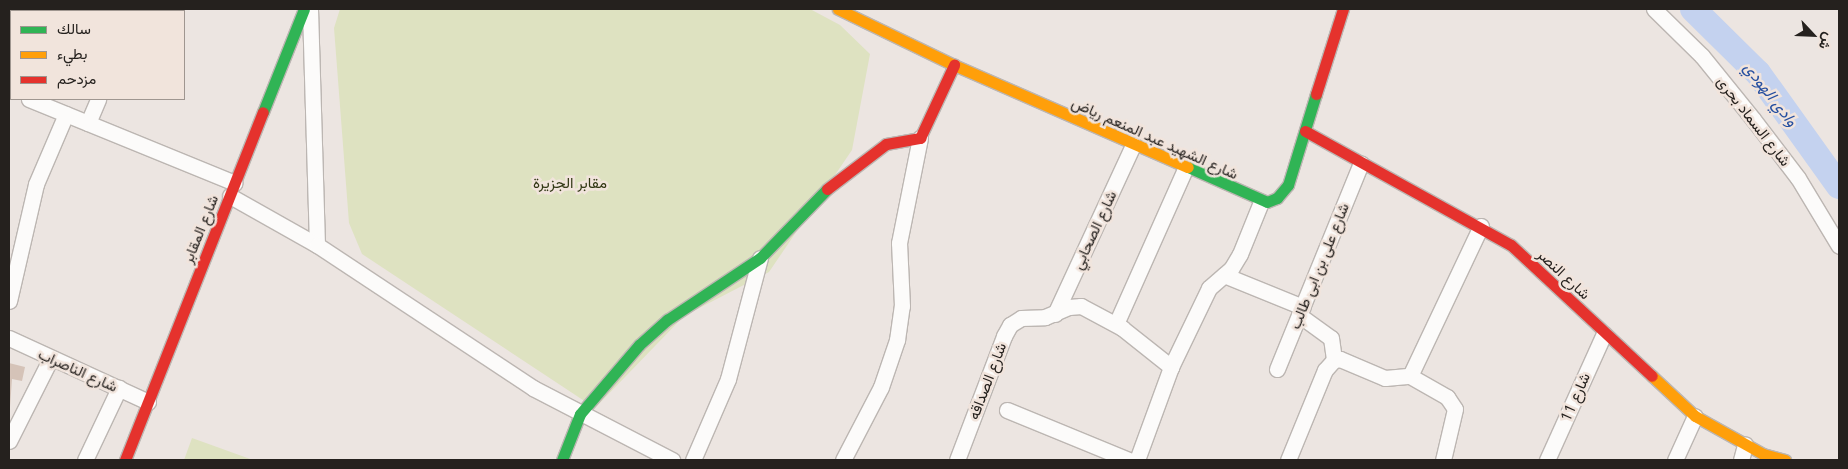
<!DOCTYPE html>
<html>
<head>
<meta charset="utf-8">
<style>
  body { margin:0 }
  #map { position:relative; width:1848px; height:469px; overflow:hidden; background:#ece5e1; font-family:"Open Sans",Vazirmatn,sans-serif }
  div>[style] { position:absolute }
  .green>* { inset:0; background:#dee2c1 }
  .river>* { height:26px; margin:-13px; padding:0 13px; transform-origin:13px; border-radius:13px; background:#c4d2ef }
  .building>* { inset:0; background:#d5c3b8 }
  .roads { filter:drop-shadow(1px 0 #bcb6b2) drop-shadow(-1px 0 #bcb6b2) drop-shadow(0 1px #bcb6b2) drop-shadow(0 -1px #bcb6b2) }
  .street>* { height:15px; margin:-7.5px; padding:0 7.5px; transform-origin:7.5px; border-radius:7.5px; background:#fcfbfa }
  .fast>* { height:11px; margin:-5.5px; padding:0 5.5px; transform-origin:5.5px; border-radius:5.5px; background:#30b455 }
  .slow>* { height:11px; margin:-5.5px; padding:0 5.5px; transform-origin:5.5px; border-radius:5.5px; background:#ff9f0a }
  .jam>* { height:11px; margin:-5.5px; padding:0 5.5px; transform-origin:5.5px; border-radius:5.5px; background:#e5322d }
  span { translate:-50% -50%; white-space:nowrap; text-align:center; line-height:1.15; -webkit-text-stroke:5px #f1e4dc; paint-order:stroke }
  .street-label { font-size:15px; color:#25211e }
  .park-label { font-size:15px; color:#313714 }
  .water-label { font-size:16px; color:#264fa0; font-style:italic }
  .frame { position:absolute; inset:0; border:10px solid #25211e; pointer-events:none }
  .legend { position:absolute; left:10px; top:10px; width:175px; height:90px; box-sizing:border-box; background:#f1e4dc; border:1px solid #9f9690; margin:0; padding:6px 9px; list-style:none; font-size:15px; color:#25211e }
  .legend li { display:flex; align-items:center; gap:10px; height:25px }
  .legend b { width:25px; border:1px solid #9f9690 }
  .north { position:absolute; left:1788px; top:10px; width:50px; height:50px; -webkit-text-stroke:4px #f1e4dc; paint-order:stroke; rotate:115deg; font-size:14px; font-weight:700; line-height:20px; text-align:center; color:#25211e }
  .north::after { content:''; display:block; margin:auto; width:18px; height:22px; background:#25211e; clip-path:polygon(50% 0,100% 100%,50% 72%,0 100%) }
</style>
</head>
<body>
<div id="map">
  <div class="green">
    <div style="clip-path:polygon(340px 9px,810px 9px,840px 25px,870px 54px,852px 150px,769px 272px,684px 316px,595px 408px,362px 254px,349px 223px,334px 28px)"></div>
    <div style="clip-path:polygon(192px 438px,253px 460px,184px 460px)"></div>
  </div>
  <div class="river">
    <div style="left:1693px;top:9px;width:91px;rotate:44.6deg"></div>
    <div style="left:1758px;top:73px;width:139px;rotate:54.4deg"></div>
  </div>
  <div class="building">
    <div style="clip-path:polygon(9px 363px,25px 367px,22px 381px,12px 379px,10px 407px)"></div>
  </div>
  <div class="roads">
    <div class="street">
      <div style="left:310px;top:9px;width:236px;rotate:88.3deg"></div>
      <div style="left:1654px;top:9px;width:67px;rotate:44.4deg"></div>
      <div style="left:1702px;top:56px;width:81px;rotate:51deg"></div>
      <div style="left:1753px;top:119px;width:74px;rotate:52.7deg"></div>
      <div style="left:1798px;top:178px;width:79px;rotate:58.9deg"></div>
      <div style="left:24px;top:11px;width:2px;rotate:-63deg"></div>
      <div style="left:131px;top:11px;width:2px;rotate:-63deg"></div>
      <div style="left:9px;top:52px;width:7px;rotate:-74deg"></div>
      <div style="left:9px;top:90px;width:2px;rotate:27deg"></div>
      <div style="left:29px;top:99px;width:222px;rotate:22.2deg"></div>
      <div style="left:88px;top:123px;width:26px;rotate:-67deg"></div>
      <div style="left:230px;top:196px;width:100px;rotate:29.4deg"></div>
      <div style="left:317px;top:245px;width:259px;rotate:33.5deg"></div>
      <div style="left:533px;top:388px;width:157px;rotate:27.4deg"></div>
      <div style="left:1224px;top:275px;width:85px;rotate:22.1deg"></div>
      <div style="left:9px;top:301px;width:120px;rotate:-77deg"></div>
      <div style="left:36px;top:184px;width:76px;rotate:-66.8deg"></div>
      <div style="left:1055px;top:314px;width:186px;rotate:-65.2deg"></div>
      <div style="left:1299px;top:315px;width:39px;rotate:36deg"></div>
      <div style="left:1331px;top:338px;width:22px;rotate:82deg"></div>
      <div style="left:1116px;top:324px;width:170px;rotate:-66deg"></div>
      <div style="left:9px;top:338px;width:153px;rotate:24.7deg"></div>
      <div style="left:1277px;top:369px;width:222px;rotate:-67.8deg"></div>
      <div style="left:1410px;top:376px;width:166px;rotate:-64.7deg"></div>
      <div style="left:1007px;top:410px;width:132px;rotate:22.3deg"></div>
      <div style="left:9px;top:441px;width:93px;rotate:-63.2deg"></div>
      <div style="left:85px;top:460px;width:80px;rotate:-64.7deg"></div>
      <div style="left:693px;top:460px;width:88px;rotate:-66.6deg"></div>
      <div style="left:728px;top:379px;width:125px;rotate:-75.2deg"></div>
      <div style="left:843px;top:460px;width:82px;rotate:-62.5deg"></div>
      <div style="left:881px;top:387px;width:50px;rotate:-71.2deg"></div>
      <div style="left:897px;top:340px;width:34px;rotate:-82deg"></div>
      <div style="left:902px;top:306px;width:63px;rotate:-92.7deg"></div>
      <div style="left:899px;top:243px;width:107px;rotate:-78.7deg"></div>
      <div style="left:957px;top:460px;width:133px;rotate:-69.2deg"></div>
      <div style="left:1004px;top:336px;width:13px;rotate:-61deg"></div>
      <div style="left:1010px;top:325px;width:13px;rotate:-32deg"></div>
      <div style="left:1021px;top:318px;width:24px;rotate:-2deg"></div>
      <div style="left:1045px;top:317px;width:26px;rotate:-23deg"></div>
      <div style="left:1069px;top:307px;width:12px;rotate:-5deg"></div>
      <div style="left:1081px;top:306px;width:47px;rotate:28.2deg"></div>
      <div style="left:1122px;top:328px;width:63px;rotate:38.5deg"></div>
      <div style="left:1137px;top:460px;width:99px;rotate:-69.9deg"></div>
      <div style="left:1171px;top:367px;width:88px;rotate:-64.3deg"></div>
      <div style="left:1209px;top:288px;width:29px;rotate:-41deg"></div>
      <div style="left:1231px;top:269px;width:17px;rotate:-59deg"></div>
      <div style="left:1240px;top:254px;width:56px;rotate:-68deg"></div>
      <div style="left:1288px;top:460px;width:97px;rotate:-67.7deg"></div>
      <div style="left:1325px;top:370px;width:13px;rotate:-48deg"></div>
      <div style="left:1334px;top:360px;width:6px;rotate:-9deg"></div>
      <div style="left:1340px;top:359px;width:49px;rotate:22.9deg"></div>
      <div style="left:1385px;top:378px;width:25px;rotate:-5deg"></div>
      <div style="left:1410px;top:376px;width:43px;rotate:29.6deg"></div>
      <div style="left:1447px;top:397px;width:14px;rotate:56deg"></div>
      <div style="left:1455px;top:409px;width:52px;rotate:103.2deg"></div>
      <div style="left:1547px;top:460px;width:138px;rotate:-65.7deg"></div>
      <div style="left:1675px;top:460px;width:48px;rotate:-65.6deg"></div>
      <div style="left:1741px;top:460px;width:16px;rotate:-75deg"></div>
    </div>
    <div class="fast">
      <div style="left:263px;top:112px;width:111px;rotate:-68.3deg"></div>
      <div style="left:1188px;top:167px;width:86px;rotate:23.9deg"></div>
      <div style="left:1267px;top:202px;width:11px;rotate:-22deg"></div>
      <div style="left:1277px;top:198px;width:17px;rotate:-50deg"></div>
      <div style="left:1288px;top:185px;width:95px;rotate:-72.9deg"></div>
      <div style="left:562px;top:460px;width:49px;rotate:-68.6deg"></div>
      <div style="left:580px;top:414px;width:91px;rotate:-49.5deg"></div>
      <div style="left:639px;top:345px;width:38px;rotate:-42deg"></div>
      <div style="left:667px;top:320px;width:112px;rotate:-33.7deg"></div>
      <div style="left:760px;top:258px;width:96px;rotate:-45.8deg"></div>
    </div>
    <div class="slow">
      <div style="left:838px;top:9px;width:129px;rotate:25.8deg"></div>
      <div style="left:954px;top:65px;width:255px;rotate:23.6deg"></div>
      <div style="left:1652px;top:376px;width:59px;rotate:42.9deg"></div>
      <div style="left:1695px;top:416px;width:78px;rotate:29.2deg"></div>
      <div style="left:1763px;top:454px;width:23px;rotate:15deg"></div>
    </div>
    <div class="jam">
      <div style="left:1316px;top:94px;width:89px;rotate:-72.4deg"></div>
      <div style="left:1305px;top:131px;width:235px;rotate:29deg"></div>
      <div style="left:1511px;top:245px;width:192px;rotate:42.9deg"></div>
      <div style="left:827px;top:189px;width:74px;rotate:-37.3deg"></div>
      <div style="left:886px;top:144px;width:35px;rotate:-10deg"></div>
      <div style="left:920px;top:138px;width:81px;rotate:-65deg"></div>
      <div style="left:125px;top:460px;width:374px;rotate:-68.4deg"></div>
    </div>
  </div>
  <div class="street-label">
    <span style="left:1754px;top:121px;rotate:52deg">شارع السماد بحرى</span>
    <span style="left:1155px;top:138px;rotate:24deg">شارع الشهيد عبد المنعم رياض</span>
    <span style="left:200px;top:229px;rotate:-68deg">شارع المقابر</span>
    <span style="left:1094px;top:230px;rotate:-65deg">شارع الصحابي</span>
    <span style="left:1319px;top:266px;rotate:-68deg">شارع على بن ابى طالب</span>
    <span style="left:1564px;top:274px;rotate:43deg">شارع النصر</span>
    <span style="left:78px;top:370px;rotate:24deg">شارع الناصراب</span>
    <span style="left:987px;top:381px;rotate:-69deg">شارع الصداقه</span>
    <span style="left:1575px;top:397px;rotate:-66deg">شارع 11</span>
  </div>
  <div class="park-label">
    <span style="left:570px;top:183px">مقابر الجزيرة</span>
  </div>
  <div class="water-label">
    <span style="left:1771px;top:94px;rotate:52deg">وادي الهودي</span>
  </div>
  <div class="frame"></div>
  <ul class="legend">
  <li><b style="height:6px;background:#30b455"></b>سالك</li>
  <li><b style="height:6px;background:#ff9f0a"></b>بطيء</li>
  <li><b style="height:6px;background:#e5322d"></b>مزدحم</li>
  </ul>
  <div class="north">ش</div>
</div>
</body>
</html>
